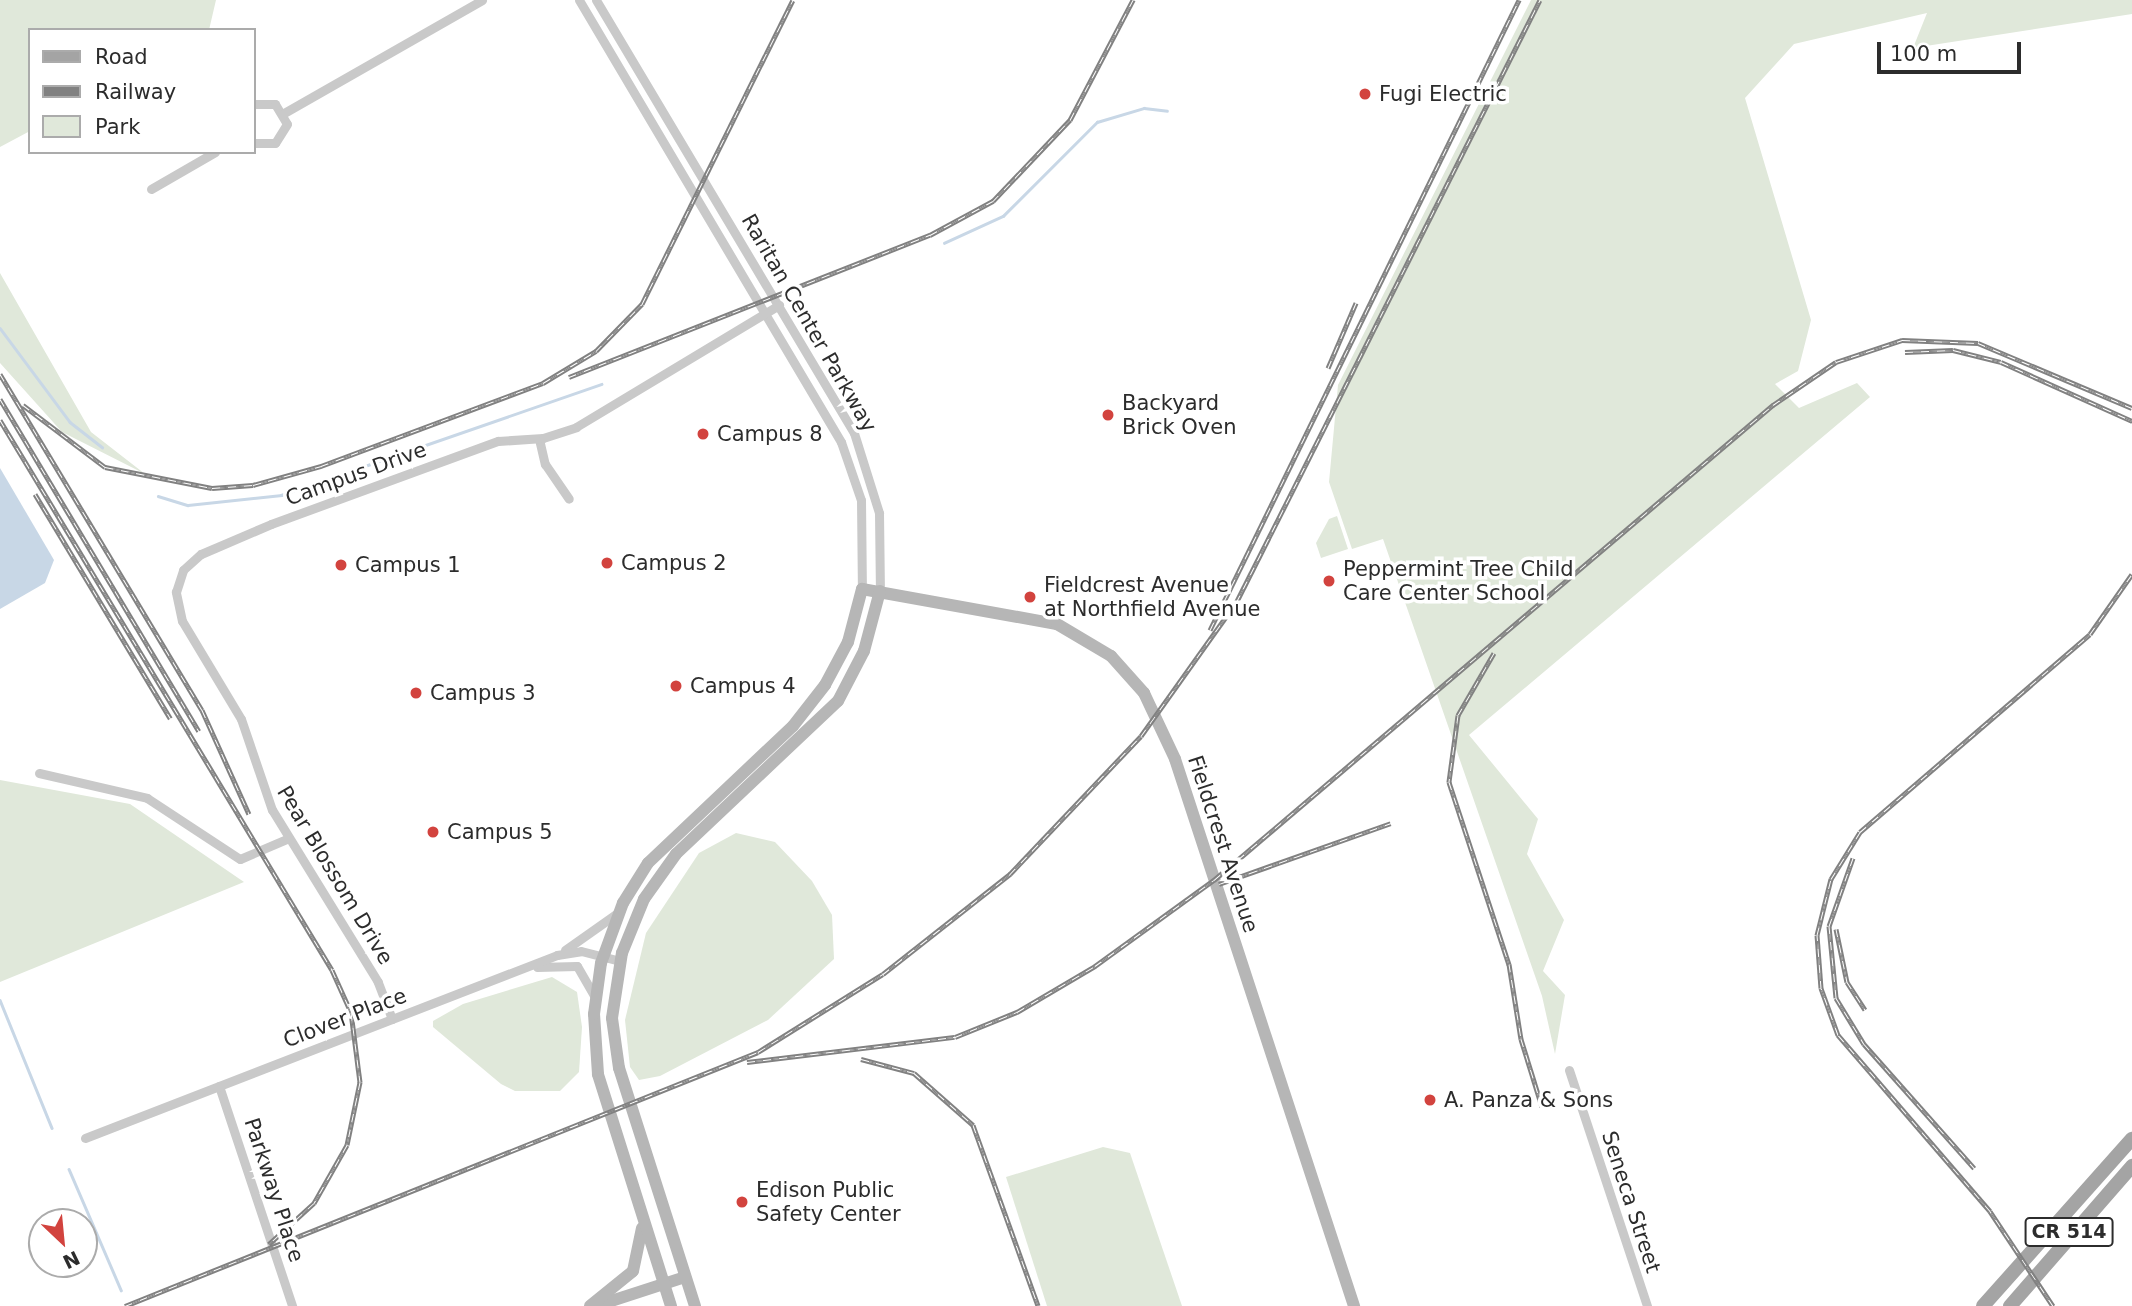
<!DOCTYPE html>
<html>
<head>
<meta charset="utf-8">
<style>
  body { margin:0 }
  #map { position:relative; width:2132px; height:1306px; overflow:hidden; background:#fff; font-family:"DejaVu Sans",sans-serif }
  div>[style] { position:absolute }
  .green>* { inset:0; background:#e0e8da }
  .water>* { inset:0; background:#c8d7e6 }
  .stream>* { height:2.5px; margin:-1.25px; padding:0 1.25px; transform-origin:1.25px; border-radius:1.25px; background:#c8d7e6 }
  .street>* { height:9px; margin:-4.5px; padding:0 4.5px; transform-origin:4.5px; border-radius:4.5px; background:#c9c9c9 }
  .secondary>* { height:12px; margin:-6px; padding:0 6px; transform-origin:6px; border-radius:6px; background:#b6b6b6 }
  .primary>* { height:14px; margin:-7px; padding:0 7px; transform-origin:7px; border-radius:7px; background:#a4a4a4 }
  .rail>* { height:5px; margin-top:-2.5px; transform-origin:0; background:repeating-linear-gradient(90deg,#fff 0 8px,#818181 0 16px); box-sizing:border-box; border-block:2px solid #818181 }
  .dots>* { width:19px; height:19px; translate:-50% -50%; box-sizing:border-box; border:4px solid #fff; border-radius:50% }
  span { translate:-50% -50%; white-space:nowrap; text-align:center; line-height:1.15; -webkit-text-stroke:7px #fff; paint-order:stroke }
  .shield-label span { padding:2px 5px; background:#fff; border:2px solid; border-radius:5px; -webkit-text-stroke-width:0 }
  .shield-label { font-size:19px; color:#2c2c2c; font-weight:700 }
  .poi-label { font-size:21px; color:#2c2c2c }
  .left { translate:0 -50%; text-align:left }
  .street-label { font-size:21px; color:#2c2c2c }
  .legend { position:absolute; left:28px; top:28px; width:228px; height:126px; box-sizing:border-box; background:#fff; border:2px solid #ababab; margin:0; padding:9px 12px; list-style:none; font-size:21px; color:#2c2c2c }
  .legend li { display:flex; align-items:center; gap:14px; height:35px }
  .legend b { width:35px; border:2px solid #ababab }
  .north { position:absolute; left:28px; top:1208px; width:70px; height:70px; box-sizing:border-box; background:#fff; border:2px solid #ababab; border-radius:50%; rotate:154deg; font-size:19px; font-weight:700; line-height:28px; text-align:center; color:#2c2c2c }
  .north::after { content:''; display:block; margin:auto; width:24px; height:32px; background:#d2433e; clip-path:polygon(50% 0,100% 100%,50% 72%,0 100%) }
  .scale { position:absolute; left:1877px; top:42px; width:144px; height:32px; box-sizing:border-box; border:4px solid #2c2c2c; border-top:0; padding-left:9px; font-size:21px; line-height:24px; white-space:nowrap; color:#2c2c2c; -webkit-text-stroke:5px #fff; paint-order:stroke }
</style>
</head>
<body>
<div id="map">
  <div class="green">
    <div style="clip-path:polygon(0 0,216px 0,209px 30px,30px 30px,30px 131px,0 147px)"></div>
    <div style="clip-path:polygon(1531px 0,2132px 0,2132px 14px,1913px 48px,1927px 13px,1794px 44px,1745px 98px,1811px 320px,1798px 371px,1775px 384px,1799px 408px,1857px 383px,1870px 397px,1469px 735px,1538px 819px,1527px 854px,1564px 920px,1543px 971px,1565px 995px,1555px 1054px,1542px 996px,1383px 539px,1352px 549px,1329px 482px,1338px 385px)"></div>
    <div style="clip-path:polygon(0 273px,91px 432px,145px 474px,62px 432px,0 363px)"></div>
    <div style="clip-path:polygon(1337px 516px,1348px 549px,1321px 558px,1316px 543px,1329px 519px)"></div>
    <div style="clip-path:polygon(0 780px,130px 804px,244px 882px,0 982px)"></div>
    <div style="clip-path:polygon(736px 833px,775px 842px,812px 881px,832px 915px,834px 959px,768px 1020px,660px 1076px,639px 1080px,630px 1067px,625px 1020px,646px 933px,699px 853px)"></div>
    <div style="clip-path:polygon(552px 977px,577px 992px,582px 1027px,579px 1072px,560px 1091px,515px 1091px,501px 1084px,433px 1027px,433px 1021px,463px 1004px)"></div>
    <div style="clip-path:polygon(1103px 1147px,1130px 1153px,1182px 1306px,1047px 1306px,1006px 1177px)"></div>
  </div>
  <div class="water">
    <div style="clip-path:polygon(0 468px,54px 560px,45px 583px,0 609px)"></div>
  </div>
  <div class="stream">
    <div style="left:944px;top:243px;width:65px;rotate:-24.6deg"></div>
    <div style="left:1003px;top:216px;width:133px;rotate:-45deg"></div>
    <div style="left:1097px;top:122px;width:49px;rotate:-16.6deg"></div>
    <div style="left:1144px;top:108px;width:23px;rotate:7deg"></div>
    <div style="left:0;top:328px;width:117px;rotate:53.3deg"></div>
    <div style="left:70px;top:422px;width:41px;rotate:38deg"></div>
    <div style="left:158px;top:496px;width:31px;rotate:17deg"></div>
    <div style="left:188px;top:505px;width:94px;rotate:-6.1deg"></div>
    <div style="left:281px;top:495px;width:339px;rotate:-19.1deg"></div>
    <div style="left:0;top:1000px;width:138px;rotate:67.9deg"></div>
    <div style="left:69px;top:1169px;width:132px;rotate:66.7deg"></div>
  </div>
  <div class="street">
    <div style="left:579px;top:0;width:514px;rotate:59.34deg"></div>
    <div style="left:841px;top:442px;width:61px;rotate:71deg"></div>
    <div style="left:861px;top:500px;width:89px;rotate:89.4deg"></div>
    <div style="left:596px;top:0;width:504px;rotate:59.21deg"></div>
    <div style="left:854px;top:433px;width:84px;rotate:72.6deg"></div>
    <div style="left:879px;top:513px;width:78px;rotate:89.3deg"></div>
    <div style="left:254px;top:104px;width:21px"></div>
    <div style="left:275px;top:104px;width:23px;rotate:59deg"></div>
    <div style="left:287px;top:124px;width:22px;rotate:122deg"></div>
    <div style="left:275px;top:143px;width:21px;rotate:180deg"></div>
    <div style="left:284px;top:113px;width:228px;rotate:-29.7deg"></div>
    <div style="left:151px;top:189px;width:74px;rotate:-30deg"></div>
    <div style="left:539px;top:439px;width:26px;rotate:77deg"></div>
    <div style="left:545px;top:464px;width:42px;rotate:55.6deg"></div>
    <div style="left:39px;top:773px;width:111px;rotate:13deg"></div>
    <div style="left:147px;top:798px;width:111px;rotate:33.3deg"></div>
    <div style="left:240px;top:859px;width:53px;rotate:-23.2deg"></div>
    <div style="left:565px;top:950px;width:62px;rotate:-35.2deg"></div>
    <div style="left:537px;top:967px;width:40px;rotate:-1.4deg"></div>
    <div style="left:577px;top:966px;width:34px;rotate:60deg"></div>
    <div style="left:392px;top:1019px;width:40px;rotate:-111deg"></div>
    <div style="left:378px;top:982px;width:202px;rotate:-121.6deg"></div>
    <div style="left:272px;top:810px;width:96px;rotate:-108.8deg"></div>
    <div style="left:241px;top:719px;width:114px;rotate:-121deg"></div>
    <div style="left:182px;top:621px;width:30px;rotate:-102deg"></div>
    <div style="left:176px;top:592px;width:23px;rotate:-72deg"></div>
    <div style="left:183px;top:570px;width:24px;rotate:-42deg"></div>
    <div style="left:201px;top:554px;width:76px;rotate:-23.2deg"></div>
    <div style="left:271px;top:524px;width:242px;rotate:-20.1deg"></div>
    <div style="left:498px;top:441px;width:45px;rotate:-3.8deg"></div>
    <div style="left:543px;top:438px;width:35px;rotate:-18deg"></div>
    <div style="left:576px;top:427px;width:237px;rotate:-31deg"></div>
    <div style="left:1569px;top:1070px;width:249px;rotate:71.7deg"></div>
    <div style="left:219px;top:1086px;width:232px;rotate:71.6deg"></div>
    <div style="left:85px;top:1138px;width:506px;rotate:-21.19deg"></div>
    <div style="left:557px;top:955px;width:24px;rotate:-9deg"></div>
    <div style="left:581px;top:951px;width:40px;rotate:14.4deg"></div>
  </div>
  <div class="secondary">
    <div style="left:602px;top:1304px;width:87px;rotate:-18deg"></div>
    <div style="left:590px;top:1306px;width:55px;rotate:-39.1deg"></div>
    <div style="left:633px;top:1271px;width:44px;rotate:-78.2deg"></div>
    <div style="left:671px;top:1306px;width:243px;rotate:-107.5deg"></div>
    <div style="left:598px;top:1074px;width:60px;rotate:-93.8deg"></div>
    <div style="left:594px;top:1014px;width:51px;rotate:-82.2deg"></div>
    <div style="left:601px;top:963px;width:64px;rotate:-69.9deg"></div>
    <div style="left:623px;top:903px;width:47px;rotate:-58deg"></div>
    <div style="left:648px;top:863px;width:199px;rotate:-43.4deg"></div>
    <div style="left:793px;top:726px;width:52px;rotate:-52deg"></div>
    <div style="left:825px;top:685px;width:49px;rotate:-61.9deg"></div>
    <div style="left:848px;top:642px;width:55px;rotate:-75.2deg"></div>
    <div style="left:862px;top:589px;width:198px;rotate:10.2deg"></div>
    <div style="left:1057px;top:624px;width:63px;rotate:30.7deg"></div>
    <div style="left:1111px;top:656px;width:50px;rotate:48.3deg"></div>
    <div style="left:1144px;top:693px;width:73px;rotate:64.8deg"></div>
    <div style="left:1175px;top:759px;width:576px;rotate:71.88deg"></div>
    <div style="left:695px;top:1306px;width:250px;rotate:-107.7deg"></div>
    <div style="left:619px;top:1068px;width:50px;rotate:-98deg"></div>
    <div style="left:612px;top:1018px;width:66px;rotate:-81.3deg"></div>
    <div style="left:622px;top:953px;width:58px;rotate:-67.8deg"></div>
    <div style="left:644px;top:899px;width:55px;rotate:-54.6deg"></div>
    <div style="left:676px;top:854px;width:223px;rotate:-43.4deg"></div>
    <div style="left:838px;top:701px;width:56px;rotate:-62.5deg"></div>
    <div style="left:864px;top:651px;width:62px;rotate:-75.1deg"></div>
  </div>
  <div class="primary">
    <div style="left:1983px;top:1306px;width:224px;rotate:-48.3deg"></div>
    <div style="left:2010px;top:1306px;width:186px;rotate:-48.9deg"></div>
  </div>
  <div class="rail">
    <div style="left:1905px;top:352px;width:48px;rotate:-2.4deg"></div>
    <div style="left:1953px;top:350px;width:49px;rotate:14deg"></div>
    <div style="left:2001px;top:362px;width:144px;rotate:24.2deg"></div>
    <div style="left:1328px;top:368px;width:71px;rotate:-66.7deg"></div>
    <div style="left:0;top:374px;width:392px;rotate:59deg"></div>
    <div style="left:202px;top:710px;width:114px;rotate:65.7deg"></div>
    <div style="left:569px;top:377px;width:388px;rotate:-21.5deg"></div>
    <div style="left:930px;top:235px;width:72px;rotate:-28.4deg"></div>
    <div style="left:993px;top:201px;width:112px;rotate:-46.5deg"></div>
    <div style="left:1070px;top:120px;width:136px;rotate:-62.3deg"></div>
    <div style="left:0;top:399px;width:387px;rotate:59.1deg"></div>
    <div style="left:23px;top:405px;width:103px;rotate:37.1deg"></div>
    <div style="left:105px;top:467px;width:109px;rotate:11.1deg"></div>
    <div style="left:212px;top:488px;width:41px;rotate:-4.2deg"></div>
    <div style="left:253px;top:485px;width:71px;rotate:-15.6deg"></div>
    <div style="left:321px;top:466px;width:237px;rotate:-20.5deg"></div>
    <div style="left:543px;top:383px;width:62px;rotate:-31.1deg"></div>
    <div style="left:596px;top:351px;width:66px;rotate:-45.6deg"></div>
    <div style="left:642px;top:304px;width:339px;rotate:-63.6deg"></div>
    <div style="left:0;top:420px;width:642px;rotate:58.88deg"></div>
    <div style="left:332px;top:970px;width:46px;rotate:65.7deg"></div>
    <div style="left:351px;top:1012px;width:71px;rotate:82.7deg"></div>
    <div style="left:360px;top:1082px;width:64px;rotate:101.7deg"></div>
    <div style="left:347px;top:1145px;width:67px;rotate:119.6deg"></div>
    <div style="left:314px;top:1203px;width:61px;rotate:137.7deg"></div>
    <div style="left:35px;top:494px;width:262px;rotate:58.9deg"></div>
    <div style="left:1210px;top:630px;width:702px;rotate:-63.87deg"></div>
    <div style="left:1494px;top:653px;width:72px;rotate:120.1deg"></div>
    <div style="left:1458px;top:715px;width:68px;rotate:97.7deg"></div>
    <div style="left:1449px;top:782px;width:192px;rotate:71.8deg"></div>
    <div style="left:1509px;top:964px;width:76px;rotate:80.9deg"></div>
    <div style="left:1521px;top:1039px;width:71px;rotate:72.8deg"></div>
    <div style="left:1853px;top:858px;width:72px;rotate:109.4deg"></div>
    <div style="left:1829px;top:926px;width:72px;rotate:84.4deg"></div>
    <div style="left:1836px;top:998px;width:54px;rotate:58.7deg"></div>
    <div style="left:1864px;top:1044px;width:166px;rotate:48.4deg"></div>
    <div style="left:1219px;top:884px;width:182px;rotate:-19.5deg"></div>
    <div style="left:1836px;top:929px;width:54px;rotate:78.3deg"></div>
    <div style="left:1847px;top:982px;width:33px;rotate:57deg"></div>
    <div style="left:861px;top:1059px;width:55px;rotate:14.8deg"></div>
    <div style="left:914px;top:1073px;width:79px;rotate:41.4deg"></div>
    <div style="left:973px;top:1125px;width:192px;rotate:70.2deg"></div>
    <div style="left:747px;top:1062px;width:209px;rotate:-6.9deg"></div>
    <div style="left:955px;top:1037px;width:67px;rotate:-22deg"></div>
    <div style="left:1017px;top:1012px;width:91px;rotate:-30.5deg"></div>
    <div style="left:1095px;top:966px;width:147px;rotate:-35.9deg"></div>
    <div style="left:1214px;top:880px;width:734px;rotate:-40.36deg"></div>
    <div style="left:1773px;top:405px;width:76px;rotate:-34.3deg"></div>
    <div style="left:1836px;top:362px;width:70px;rotate:-18.4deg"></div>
    <div style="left:1902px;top:340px;width:76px;rotate:2.3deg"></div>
    <div style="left:1978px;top:343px;width:167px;rotate:22.9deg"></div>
    <div style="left:125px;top:1306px;width:682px;rotate:-21.86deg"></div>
    <div style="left:758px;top:1052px;width:147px;rotate:-32deg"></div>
    <div style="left:883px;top:974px;width:162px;rotate:-38.2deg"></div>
    <div style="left:1010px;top:874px;width:190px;rotate:-46.5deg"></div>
    <div style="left:1141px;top:736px;width:163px;rotate:-54.5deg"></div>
    <div style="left:1236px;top:603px;width:675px;rotate:-63.25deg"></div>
    <div style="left:2053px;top:1306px;width:114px;rotate:-123.6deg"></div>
    <div style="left:1990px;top:1211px;width:233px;rotate:-130.8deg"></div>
    <div style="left:1838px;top:1035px;width:50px;rotate:-109.9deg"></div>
    <div style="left:1821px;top:988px;width:53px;rotate:-94.3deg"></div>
    <div style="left:1817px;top:935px;width:58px;rotate:-76deg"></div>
    <div style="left:1831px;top:879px;width:55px;rotate:-58.3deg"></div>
    <div style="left:1860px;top:832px;width:303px;rotate:-40.7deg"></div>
    <div style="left:2090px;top:634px;width:73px;rotate:-55deg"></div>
  </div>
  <div class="dots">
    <div style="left:1365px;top:94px;background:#d2433e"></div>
    <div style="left:1108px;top:415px;background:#d2433e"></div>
    <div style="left:703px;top:434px;background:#d2433e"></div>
    <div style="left:607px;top:563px;background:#d2433e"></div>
    <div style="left:341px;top:565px;background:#d2433e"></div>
    <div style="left:1329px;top:581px;background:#d2433e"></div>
    <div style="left:1030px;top:597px;background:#d2433e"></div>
    <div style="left:676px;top:686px;background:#d2433e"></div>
    <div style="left:416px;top:693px;background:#d2433e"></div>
    <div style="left:433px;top:832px;background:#d2433e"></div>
    <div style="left:1430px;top:1100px;background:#d2433e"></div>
    <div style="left:742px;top:1202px;background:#d2433e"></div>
  </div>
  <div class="shield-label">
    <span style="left:2069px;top:1232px">CR 514</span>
  </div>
  <div class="poi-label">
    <span class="left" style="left:1379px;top:94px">Fugi Electric</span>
    <span class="left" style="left:1122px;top:415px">Backyard<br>Brick Oven</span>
    <span class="left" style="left:717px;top:434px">Campus 8</span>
    <span class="left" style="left:621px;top:563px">Campus 2</span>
    <span class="left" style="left:355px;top:565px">Campus 1</span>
    <span class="left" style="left:1343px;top:581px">Peppermint Tree Child<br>Care Center School</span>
    <span class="left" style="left:1044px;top:597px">Fieldcrest Avenue<br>at Northfield Avenue</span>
    <span class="left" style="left:690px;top:686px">Campus 4</span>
    <span class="left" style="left:430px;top:693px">Campus 3</span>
    <span class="left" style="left:447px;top:832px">Campus 5</span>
    <span class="left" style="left:1444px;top:1100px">A. Panza &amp; Sons</span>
    <span class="left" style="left:756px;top:1202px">Edison Public<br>Safety Center</span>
  </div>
  <div class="street-label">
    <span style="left:809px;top:323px;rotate:60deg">Raritan Center Parkway</span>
    <span style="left:356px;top:474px;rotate:-20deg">Campus Drive</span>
    <span style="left:1223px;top:844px;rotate:72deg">Fieldcrest Avenue</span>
    <span style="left:335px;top:875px;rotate:59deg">Pear Blossom Drive</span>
    <span style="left:345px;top:1018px;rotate:-21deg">Clover Place</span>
    <span style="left:274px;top:1190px;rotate:72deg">Parkway Place</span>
    <span style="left:1631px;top:1202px;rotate:72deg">Seneca Street</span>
  </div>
  <ul class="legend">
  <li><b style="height:9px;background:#a4a4a4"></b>Road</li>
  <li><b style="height:9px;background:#818181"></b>Railway</li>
  <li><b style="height:19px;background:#e0e8da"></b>Park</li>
  </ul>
  <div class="north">N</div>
  <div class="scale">100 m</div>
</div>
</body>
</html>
